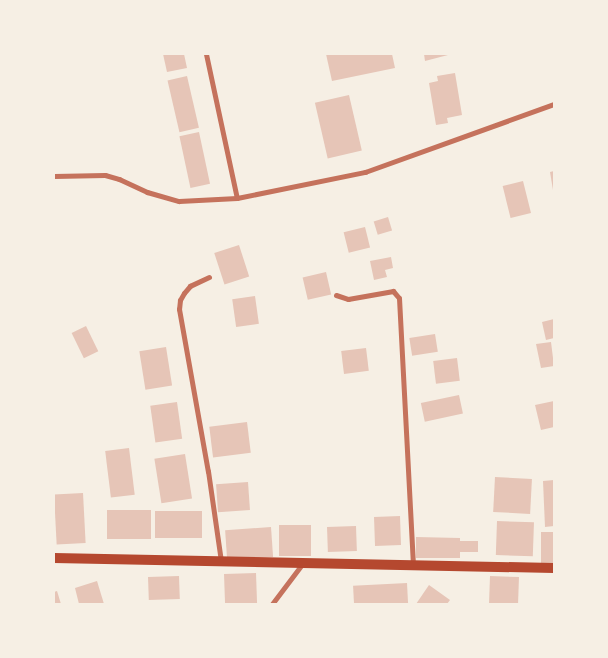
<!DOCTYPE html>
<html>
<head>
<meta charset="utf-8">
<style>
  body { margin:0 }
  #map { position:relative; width:608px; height:658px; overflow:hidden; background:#f6efe4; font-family:"Fira Sans Condensed",sans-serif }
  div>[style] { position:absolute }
  .building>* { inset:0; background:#e6c5b7; transform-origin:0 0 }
  .minor>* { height:5px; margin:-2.5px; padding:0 2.5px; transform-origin:2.5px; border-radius:2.5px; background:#c5725c }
  .secondary>* { height:10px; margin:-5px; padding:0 5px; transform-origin:5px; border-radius:5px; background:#b5482f }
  span { translate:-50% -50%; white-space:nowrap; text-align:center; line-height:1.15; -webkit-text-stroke:4.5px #f6efe4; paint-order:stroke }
  .frame { position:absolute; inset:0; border:55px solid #f6efe4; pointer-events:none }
</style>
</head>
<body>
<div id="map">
  <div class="building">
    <div style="clip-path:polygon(163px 54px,184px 54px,187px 68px,167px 72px)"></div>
    <div style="clip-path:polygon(326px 54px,392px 54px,395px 68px,332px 81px)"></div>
    <div style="clip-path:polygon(424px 54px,448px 54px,448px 55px,425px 61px)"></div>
    <div style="clip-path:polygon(455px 73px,462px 115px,447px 118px,448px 123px,436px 125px,429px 83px,438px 81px,437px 76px)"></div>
    <div style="left:187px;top:76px;width:53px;height:20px;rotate:77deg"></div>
    <div style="left:349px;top:95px;width:57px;height:35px;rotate:77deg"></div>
    <div style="left:199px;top:132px;width:53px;height:20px;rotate:78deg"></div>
    <div style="clip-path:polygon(554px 171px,554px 190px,553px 190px,550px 172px)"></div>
    <div style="left:523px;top:181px;width:33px;height:21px;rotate:76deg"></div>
    <div style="left:388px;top:217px;width:14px;height:15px;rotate:73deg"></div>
    <div style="left:365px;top:227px;width:21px;height:22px;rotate:76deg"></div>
    <div style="left:239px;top:245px;width:33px;height:26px;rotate:72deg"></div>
    <div style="clip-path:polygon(391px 257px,393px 268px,385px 270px,387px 277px,374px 280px,370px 261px)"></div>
    <div style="left:326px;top:272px;width:23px;height:24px;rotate:77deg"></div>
    <div style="left:255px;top:296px;width:28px;height:23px;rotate:82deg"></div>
    <div style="clip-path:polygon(554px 319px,554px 338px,546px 340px,542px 322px)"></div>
    <div style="left:86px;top:326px;width:28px;height:16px;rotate:64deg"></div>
    <div style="left:435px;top:334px;width:18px;height:26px;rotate:81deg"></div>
    <div style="clip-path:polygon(551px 342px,554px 366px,541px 368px,536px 344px)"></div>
    <div style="left:166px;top:347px;width:39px;height:27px;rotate:81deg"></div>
    <div style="left:366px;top:348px;width:23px;height:25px;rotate:83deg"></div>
    <div style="left:457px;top:358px;width:23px;height:24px;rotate:83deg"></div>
    <div style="left:459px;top:395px;width:19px;height:39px;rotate:78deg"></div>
    <div style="clip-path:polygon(554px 401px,554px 427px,541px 430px,535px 405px)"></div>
    <div style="left:177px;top:402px;width:37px;height:27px;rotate:82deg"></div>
    <div style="left:247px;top:422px;width:31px;height:38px;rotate:83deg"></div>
    <div style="left:129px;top:448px;width:47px;height:24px;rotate:83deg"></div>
    <div style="left:185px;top:454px;width:45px;height:31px;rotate:81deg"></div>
    <div style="left:495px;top:477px;width:37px;height:35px;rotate:3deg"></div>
    <div style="clip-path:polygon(554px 480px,554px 526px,545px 527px,543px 481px)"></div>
    <div style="left:248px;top:482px;width:28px;height:32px;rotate:86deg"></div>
    <div style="left:83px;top:493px;width:50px;height:29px;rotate:87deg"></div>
    <div style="left:107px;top:510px;width:44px;height:29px"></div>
    <div style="left:155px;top:511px;width:47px;height:27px"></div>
    <div style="left:400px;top:516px;width:29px;height:26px;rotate:88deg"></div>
    <div style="left:497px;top:521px;width:37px;height:34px;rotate:2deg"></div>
    <div style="left:279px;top:525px;width:32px;height:31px"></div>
    <div style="left:356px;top:526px;width:25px;height:29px;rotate:88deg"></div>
    <div style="left:271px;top:527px;width:30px;height:46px;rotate:86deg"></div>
    <div style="left:554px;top:532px;width:31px;height:13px;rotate:90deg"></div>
    <div style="clip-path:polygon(416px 537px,460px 538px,460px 541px,478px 541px,478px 552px,460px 552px,460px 558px,416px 558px)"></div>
    <div style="left:256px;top:573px;width:31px;height:32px;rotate:88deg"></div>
    <div style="left:179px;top:576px;width:23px;height:31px;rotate:88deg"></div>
    <div style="left:490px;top:576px;width:29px;height:28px;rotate:2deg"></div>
    <div style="clip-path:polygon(97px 581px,104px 604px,79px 604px,75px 588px)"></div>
    <div style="left:407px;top:583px;width:21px;height:54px;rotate:87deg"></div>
    <div style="clip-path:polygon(429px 585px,450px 600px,447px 604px,416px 604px)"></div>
    <div style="clip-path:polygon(57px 591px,61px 604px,54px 604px,54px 592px)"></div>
  </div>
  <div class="minor">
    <div style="left:206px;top:54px;width:147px;rotate:77.9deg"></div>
    <div style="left:54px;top:176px;width:51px;rotate:-1.1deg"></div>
    <div style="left:105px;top:175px;width:15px;rotate:16deg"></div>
    <div style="left:119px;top:179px;width:31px;rotate:25deg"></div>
    <div style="left:147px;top:192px;width:33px;rotate:16deg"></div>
    <div style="left:179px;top:201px;width:58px;rotate:-3deg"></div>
    <div style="left:237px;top:198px;width:131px;rotate:-11.5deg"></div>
    <div style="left:365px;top:172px;width:201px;rotate:-19.8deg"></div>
    <div style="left:209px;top:277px;width:21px;rotate:155deg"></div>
    <div style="left:190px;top:286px;width:9px;rotate:131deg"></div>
    <div style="left:184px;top:293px;width:8px;rotate:120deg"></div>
    <div style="left:180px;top:300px;width:9px;rotate:96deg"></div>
    <div style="left:179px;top:309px;width:165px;rotate:79.9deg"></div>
    <div style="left:208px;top:471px;width:91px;rotate:81.8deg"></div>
    <div style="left:336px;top:295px;width:13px;rotate:18deg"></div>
    <div style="left:348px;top:299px;width:46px;rotate:-10.1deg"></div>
    <div style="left:393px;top:291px;width:9px;rotate:49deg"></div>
    <div style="left:399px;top:298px;width:267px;rotate:87deg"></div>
    <div style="left:272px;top:604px;width:51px;rotate:-52.9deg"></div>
  </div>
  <div class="secondary">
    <div style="left:54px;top:558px;width:500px;rotate:1.15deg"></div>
  </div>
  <div class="frame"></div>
</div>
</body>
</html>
